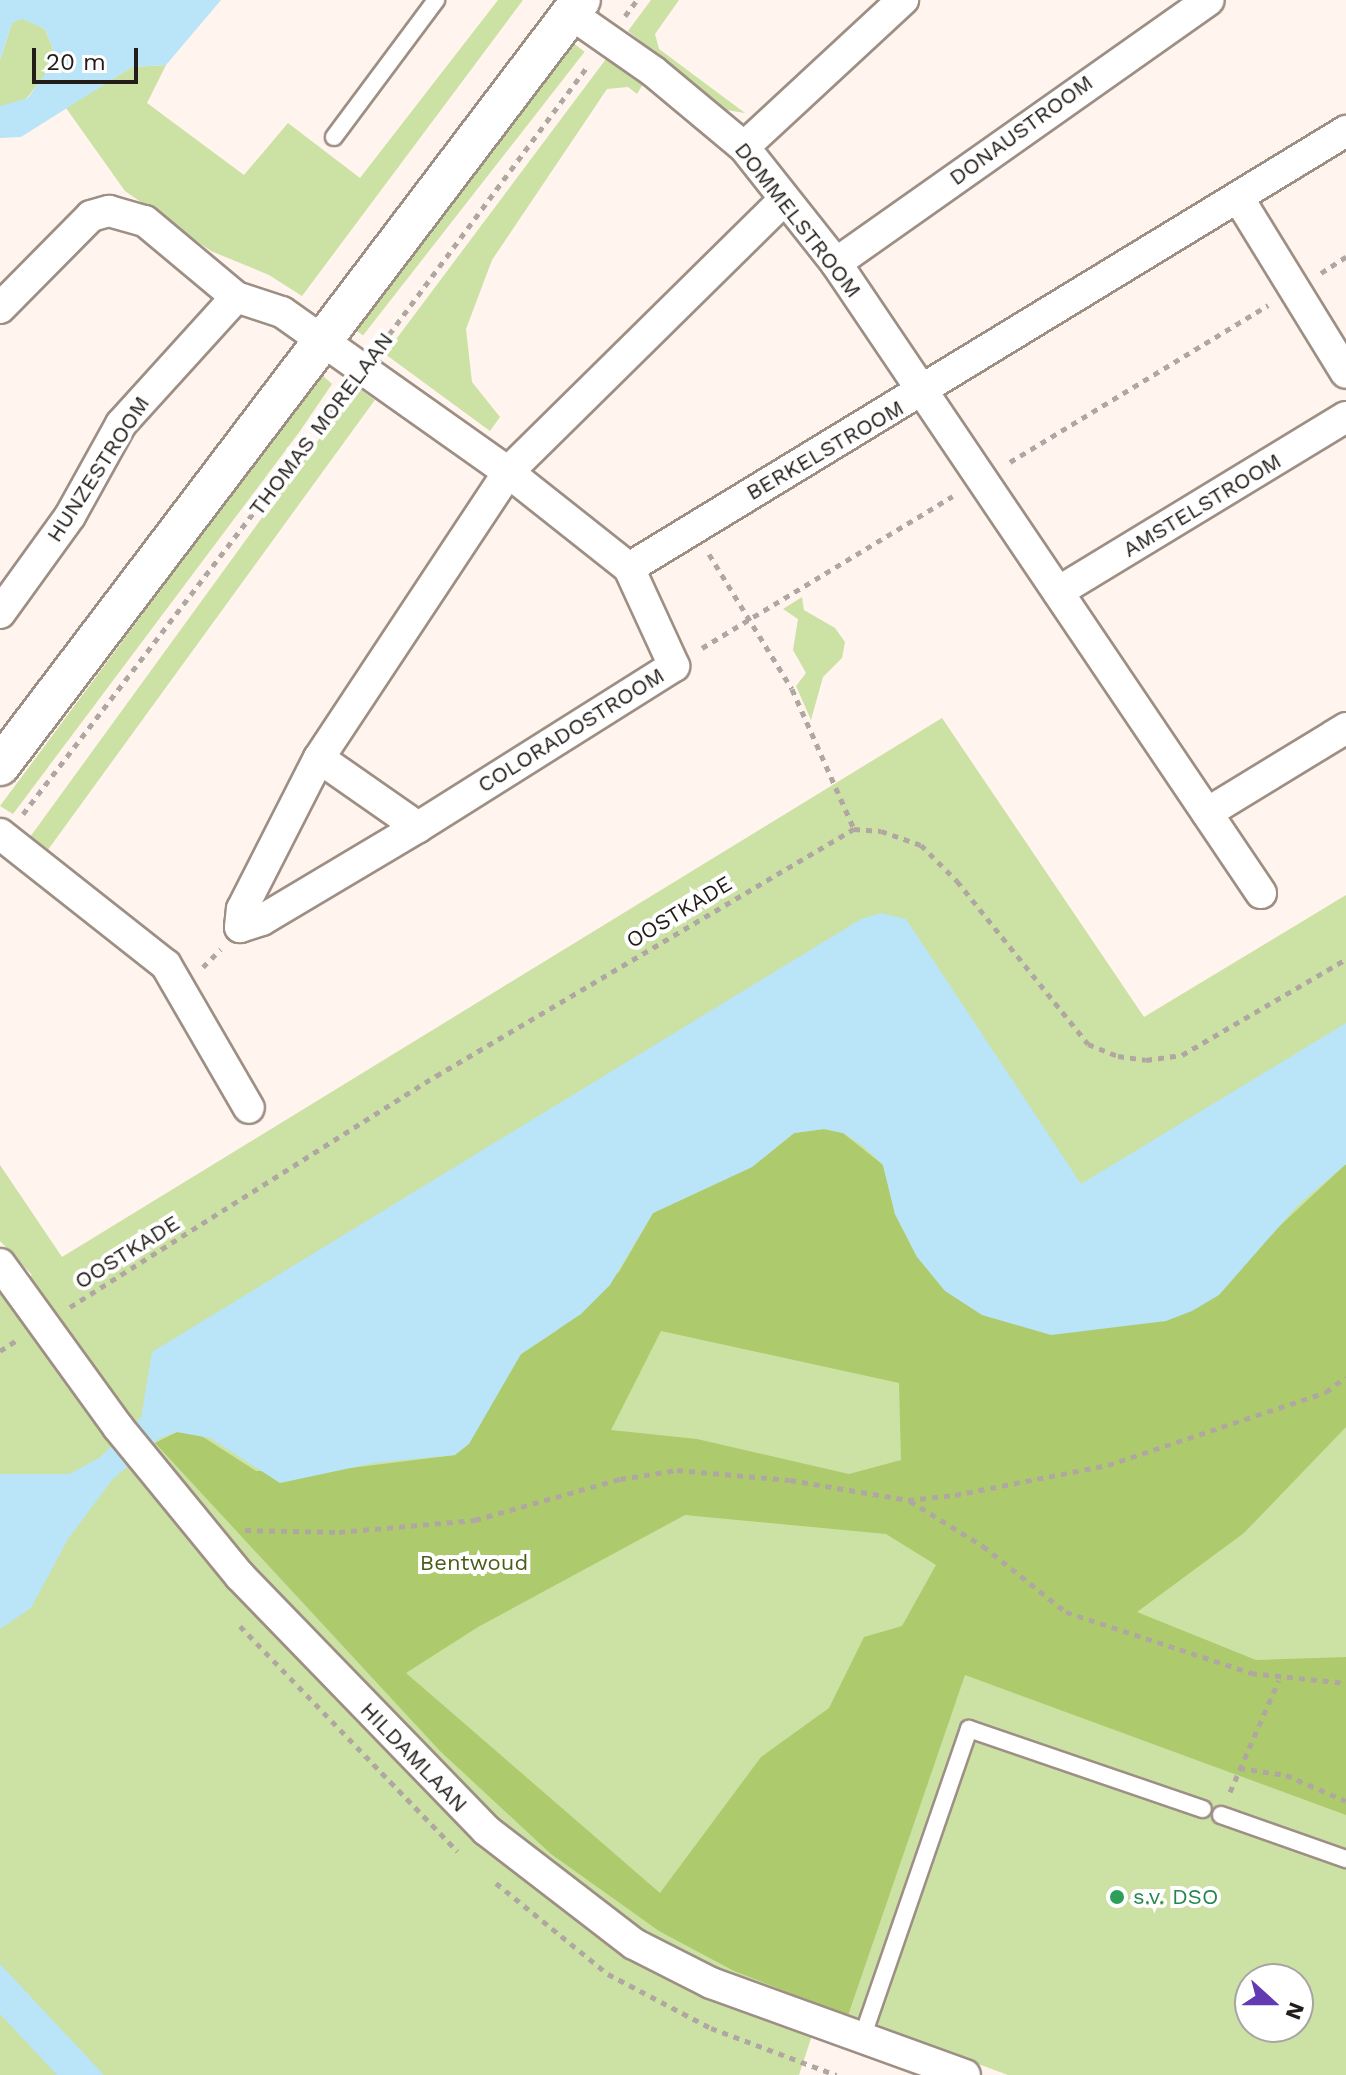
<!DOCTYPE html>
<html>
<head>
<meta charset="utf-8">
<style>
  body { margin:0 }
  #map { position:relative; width:1346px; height:2075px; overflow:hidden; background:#fff4ee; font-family:"Work Sans",sans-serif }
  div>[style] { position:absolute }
  .green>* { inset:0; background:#cce1a4; transform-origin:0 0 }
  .forest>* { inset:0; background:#adcb6c }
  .water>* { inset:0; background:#bae4f7 }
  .path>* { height:5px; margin-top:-2.5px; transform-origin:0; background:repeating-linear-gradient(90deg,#b0a7a2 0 6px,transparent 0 12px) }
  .roads { filter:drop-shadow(2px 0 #9e8f85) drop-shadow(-2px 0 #9e8f85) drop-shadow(0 2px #9e8f85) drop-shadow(0 -2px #9e8f85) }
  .service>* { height:16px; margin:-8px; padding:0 8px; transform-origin:8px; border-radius:8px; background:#fff }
  .minor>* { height:30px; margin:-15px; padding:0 15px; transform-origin:15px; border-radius:15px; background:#fff }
  .tertiary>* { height:38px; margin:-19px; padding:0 19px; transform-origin:19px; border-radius:19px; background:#fff }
  .dots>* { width:22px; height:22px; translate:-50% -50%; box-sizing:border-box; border:4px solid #fff; border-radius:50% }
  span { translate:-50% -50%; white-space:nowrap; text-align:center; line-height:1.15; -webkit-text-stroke:8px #fff; paint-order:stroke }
  .street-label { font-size:22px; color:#231d19 }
  .park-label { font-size:22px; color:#4a5c19 }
  .leisure-label { font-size:22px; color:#27864d }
  .left { translate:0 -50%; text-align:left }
  .north { position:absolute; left:1234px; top:1963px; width:80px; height:80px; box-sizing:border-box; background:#fff; border:2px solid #a7a5a3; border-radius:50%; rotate:111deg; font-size:22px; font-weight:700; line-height:32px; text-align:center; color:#231d19 }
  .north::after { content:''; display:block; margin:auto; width:28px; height:36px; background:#623ab2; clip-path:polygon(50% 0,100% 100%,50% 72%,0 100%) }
  .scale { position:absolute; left:32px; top:48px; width:106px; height:36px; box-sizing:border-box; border:4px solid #231d19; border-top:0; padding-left:10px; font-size:24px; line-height:28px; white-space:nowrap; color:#231d19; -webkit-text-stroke:6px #fff; paint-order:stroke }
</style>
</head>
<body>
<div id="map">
  <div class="green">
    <div style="clip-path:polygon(498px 0,523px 0,302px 296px,269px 275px,211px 251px,125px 191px,66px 108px,132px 67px,166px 65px,147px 103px,244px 175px,288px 123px,360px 178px)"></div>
    <div style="clip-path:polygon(651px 0,679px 0,655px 34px,659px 49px,745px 113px,726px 110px,628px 31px)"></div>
    <div style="clip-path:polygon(22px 18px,45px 29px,53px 49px,50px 68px,27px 98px,5px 108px,0 106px,0 60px,12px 23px)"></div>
    <div style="left:572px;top:42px;width:16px;height:360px;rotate:38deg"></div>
    <div style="clip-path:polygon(609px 55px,643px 84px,637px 94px,628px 87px,607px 89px,492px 260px,466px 329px,472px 382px,500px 417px,490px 431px,385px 354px)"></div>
    <div style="clip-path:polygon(321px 374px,332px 384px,300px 431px,13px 814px,0 806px)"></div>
    <div style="left:357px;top:387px;width:22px;height:556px;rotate:36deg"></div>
    <div style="clip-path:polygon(802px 597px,804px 610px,835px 628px,845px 642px,842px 658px,823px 677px,811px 720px,796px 686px,806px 673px,793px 650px,798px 619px,783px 609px)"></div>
    <div style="clip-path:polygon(evenodd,942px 718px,1144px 1017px,1346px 895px,1346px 2075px,1008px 2075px,848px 2016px,964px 1676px,825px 1996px,799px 2075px,0 2075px,0 1295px,32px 1275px,0 1241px,0 1165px,62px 1257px,942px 718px,1250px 1979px,1298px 1979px,1298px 2027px,1250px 2027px,1250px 1979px)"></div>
  </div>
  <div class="forest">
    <div style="clip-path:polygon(evenodd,824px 1129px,843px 1133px,883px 1165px,895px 1214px,917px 1257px,1257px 1247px,1346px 1164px,1346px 1427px,1244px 1533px,1137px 1612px,1256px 1660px,1346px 1657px,1346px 1815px,965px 1675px,848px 2016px,734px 1971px,659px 1931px,551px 1854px,440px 1751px,155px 1443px,177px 1432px,200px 1435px,256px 1471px,350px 1468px,455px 1455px,521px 1354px,556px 1331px,619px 1272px,653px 1213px,752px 1167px,794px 1133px,824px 1129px,661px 1331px,899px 1383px,901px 1460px,849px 1474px,697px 1439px,611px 1430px,661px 1331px,824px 1129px,685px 1515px,886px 1534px,936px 1565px,902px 1626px,864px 1637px,829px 1708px,761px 1757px,660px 1893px,406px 1673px,478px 1627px,685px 1515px)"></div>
  </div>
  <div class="water">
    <div style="clip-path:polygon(0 0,221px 0,166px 65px,132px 67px,21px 137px,0 138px,0 106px,28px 98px,49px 68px,53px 49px,45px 29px,22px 19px,12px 23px,0 60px)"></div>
    <div style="clip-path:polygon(881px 913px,906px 919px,1081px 1184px,1346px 1023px,1346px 1164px,1298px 1205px,1219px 1295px,1192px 1311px,1166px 1321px,1051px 1335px,982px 1315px,945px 1291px,917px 1257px,895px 1214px,883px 1165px,863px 1146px,843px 1133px,824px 1129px,794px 1133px,752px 1167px,653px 1213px,610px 1285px,581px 1314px,521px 1354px,469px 1444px,455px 1455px,374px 1463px,280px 1483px,210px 1438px,177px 1432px,160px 1438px,112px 1480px,68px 1539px,31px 1608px,0 1629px,0 1474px,69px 1474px,99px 1458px,141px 1418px,152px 1352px,861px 919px)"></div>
    <div style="clip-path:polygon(0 1964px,104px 2075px,57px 2075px,0 2014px)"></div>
  </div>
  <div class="path">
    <div style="left:625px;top:16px;width:20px;rotate:-53deg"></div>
    <div style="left:1321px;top:273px;width:30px;rotate:-33deg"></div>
    <div style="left:382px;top:344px;width:346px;rotate:-53.5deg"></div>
    <div style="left:1010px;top:462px;width:302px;rotate:-31.3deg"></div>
    <div style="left:709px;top:554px;width:158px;rotate:58.4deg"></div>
    <div style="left:792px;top:689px;width:153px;rotate:66.1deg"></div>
    <div style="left:702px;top:648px;width:293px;rotate:-31.2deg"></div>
    <div style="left:23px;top:814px;width:530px;rotate:-52.59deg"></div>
    <div style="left:203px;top:967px;width:25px;rotate:-45deg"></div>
    <div style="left:70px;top:1307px;width:433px;rotate:-32.3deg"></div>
    <div style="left:436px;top:1076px;width:486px;rotate:-30.6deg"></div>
    <div style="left:854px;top:829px;width:27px;rotate:4deg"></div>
    <div style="left:881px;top:831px;width:42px;rotate:19.3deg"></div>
    <div style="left:921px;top:845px;width:51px;rotate:45deg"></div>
    <div style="left:957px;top:881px;width:209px;rotate:51.2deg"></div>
    <div style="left:1088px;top:1044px;width:32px;rotate:22deg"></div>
    <div style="left:1118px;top:1056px;width:28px;rotate:8deg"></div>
    <div style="left:1146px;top:1060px;width:36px;rotate:-8deg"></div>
    <div style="left:1182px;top:1055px;width:190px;rotate:-30.3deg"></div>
    <div style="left:0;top:1351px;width:20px;rotate:-33deg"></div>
    <div style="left:910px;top:1501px;width:86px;rotate:31.7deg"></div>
    <div style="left:983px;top:1546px;width:106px;rotate:38.5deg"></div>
    <div style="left:1066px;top:1612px;width:195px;rotate:18.2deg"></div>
    <div style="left:1251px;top:1673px;width:96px;rotate:6deg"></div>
    <div style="left:245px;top:1530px;width:94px;rotate:1.2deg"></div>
    <div style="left:339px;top:1532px;width:137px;rotate:-5deg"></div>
    <div style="left:475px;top:1520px;width:151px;rotate:-15.8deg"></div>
    <div style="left:620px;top:1479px;width:58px;rotate:-9deg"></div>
    <div style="left:677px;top:1470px;width:113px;rotate:5.1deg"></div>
    <div style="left:790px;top:1480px;width:120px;rotate:9.6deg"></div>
    <div style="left:908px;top:1500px;width:47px;rotate:-6.1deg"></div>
    <div style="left:955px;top:1495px;width:156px;rotate:-11.1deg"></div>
    <div style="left:1108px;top:1465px;width:230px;rotate:-18.5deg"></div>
    <div style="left:1326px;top:1392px;width:25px;rotate:-37deg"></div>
    <div style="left:240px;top:1626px;width:313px;rotate:46deg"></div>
    <div style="left:1239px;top:1768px;width:48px;rotate:8.5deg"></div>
    <div style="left:1286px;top:1775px;width:65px;rotate:23.4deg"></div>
    <div style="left:1230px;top:1792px;width:122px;rotate:-66.4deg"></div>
    <div style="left:496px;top:1883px;width:144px;rotate:39.1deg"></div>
    <div style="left:608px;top:1974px;width:116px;rotate:27.7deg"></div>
    <div style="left:711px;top:2028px;width:134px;rotate:20.6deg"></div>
  </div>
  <div class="roads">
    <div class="service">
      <div style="left:334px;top:137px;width:171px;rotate:-53.3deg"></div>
      <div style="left:1221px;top:1815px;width:133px;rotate:19.4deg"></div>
      <div style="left:862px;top:2038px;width:327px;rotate:-70.9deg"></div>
      <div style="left:969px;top:1729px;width:247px;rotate:18.9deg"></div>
    </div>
    <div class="minor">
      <div style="left:571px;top:14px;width:101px;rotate:34.9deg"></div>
      <div style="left:654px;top:72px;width:117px;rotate:39.8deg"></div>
      <div style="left:744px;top:147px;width:148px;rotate:51.6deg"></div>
      <div style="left:836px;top:263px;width:760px;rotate:56deg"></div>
      <div style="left:744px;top:147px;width:217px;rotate:-42.8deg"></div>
      <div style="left:1239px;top:199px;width:204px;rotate:58.4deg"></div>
      <div style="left:836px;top:263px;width:456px;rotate:-35.2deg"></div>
      <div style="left:0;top:308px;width:129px;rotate:-45.3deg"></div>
      <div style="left:91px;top:216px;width:19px;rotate:-16deg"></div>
      <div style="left:109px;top:211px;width:37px;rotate:16deg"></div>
      <div style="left:145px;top:221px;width:119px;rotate:39.9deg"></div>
      <div style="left:629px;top:568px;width:108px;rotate:65.3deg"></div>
      <div style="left:674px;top:666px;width:302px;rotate:147.8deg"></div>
      <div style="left:418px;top:827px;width:182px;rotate:149.2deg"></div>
      <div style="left:262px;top:920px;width:23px;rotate:162deg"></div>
      <div style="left:240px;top:927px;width:18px;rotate:-84deg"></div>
      <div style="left:242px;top:909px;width:169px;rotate:-63deg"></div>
      <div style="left:319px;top:758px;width:343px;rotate:-56.5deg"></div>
      <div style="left:508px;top:472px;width:388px;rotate:-44.6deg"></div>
      <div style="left:1058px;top:592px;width:337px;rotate:-31.3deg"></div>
      <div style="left:0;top:613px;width:120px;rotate:-54.2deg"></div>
      <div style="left:70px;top:516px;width:105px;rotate:-61deg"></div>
      <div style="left:121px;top:424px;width:171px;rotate:-47.8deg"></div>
      <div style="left:236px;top:297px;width:48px;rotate:18.1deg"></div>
      <div style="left:282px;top:312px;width:277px;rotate:35.3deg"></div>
      <div style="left:508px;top:472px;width:154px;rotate:38.4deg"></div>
      <div style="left:629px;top:568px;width:840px;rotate:-31.36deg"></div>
      <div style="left:319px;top:758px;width:121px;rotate:34.9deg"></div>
      <div style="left:1207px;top:813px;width:163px;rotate:-31.4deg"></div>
      <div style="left:0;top:834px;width:211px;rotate:38.3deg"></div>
      <div style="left:166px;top:965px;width:165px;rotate:59.9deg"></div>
      <div style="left:0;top:1264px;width:201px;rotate:54.1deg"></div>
      <div style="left:118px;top:1427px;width:193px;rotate:50.7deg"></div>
      <div style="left:240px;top:1576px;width:354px;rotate:45.9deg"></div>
      <div style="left:486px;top:1830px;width:187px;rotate:37.6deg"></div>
      <div style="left:634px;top:1944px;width:86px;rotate:26.9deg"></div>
      <div style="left:711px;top:1983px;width:270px;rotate:19.9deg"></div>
    </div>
    <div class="tertiary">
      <div style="left:0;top:766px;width:961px;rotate:-52.82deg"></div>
    </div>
  </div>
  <div class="dots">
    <div style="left:1117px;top:1897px;background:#2e9e5b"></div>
  </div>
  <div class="street-label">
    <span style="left:1021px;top:130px;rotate:-36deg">DONAUSTROOM</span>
    <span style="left:798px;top:220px;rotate:52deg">DOMMELSTROOM</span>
    <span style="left:321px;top:424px;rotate:-53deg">THOMAS MORELAAN</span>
    <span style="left:825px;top:450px;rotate:-30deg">BERKELSTROOM</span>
    <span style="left:98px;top:469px;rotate:-57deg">HUNZESTROOM</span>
    <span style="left:1202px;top:505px;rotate:-31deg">AMSTELSTROOM</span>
    <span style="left:571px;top:730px;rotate:-32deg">COLORADOSTROOM</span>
    <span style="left:679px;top:912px;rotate:-31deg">OOSTKADE</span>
    <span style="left:127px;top:1252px;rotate:-32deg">OOSTKADE</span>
    <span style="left:414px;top:1757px;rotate:46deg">HILDAMLAAN</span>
  </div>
  <div class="park-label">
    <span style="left:474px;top:1563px">Bentwoud</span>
  </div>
  <div class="leisure-label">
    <span class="left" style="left:1133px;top:1897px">s.v. DSO</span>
  </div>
  <div class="north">N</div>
  <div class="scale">20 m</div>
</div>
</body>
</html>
